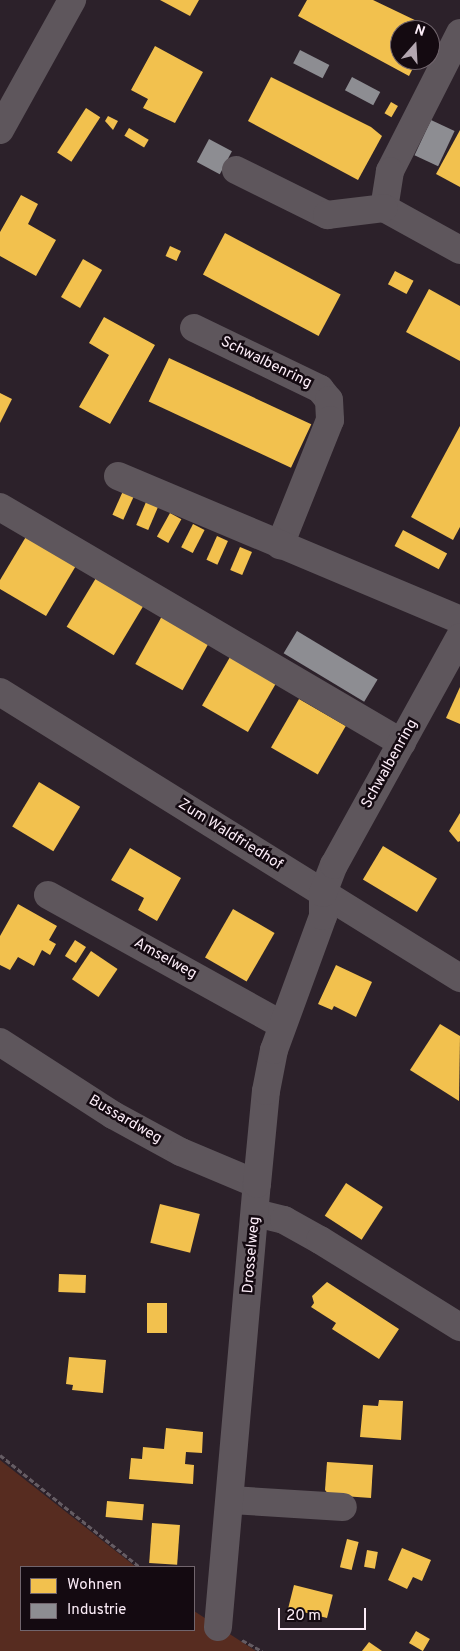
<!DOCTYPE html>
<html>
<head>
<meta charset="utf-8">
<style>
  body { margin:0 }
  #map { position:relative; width:460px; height:1651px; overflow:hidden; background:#2c212a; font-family:Overpass,sans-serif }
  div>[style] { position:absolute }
  .green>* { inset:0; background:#572c20 }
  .homes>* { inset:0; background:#f2c14e; transform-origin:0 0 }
  .industry>* { inset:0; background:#8d8d92; transform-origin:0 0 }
  .path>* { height:3px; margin-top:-1.5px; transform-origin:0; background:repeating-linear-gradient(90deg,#655c63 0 5px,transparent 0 7.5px) }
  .minor>* { height:28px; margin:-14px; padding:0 14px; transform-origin:14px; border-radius:14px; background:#5e565c }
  span { translate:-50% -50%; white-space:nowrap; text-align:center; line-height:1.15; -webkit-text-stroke:5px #140a11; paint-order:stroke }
  .street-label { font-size:15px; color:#fcedf8 }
  .legend { position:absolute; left:20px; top:1566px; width:175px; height:65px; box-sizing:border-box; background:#140a11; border:1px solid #71656d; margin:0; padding:6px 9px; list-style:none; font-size:15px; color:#fcedf8 }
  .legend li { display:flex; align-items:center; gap:10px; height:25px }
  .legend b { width:25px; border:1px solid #71656d }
  .north { position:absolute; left:390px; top:20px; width:50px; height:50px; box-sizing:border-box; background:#140a11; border:1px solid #71656d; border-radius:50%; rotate:19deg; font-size:14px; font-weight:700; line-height:20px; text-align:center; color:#fcedf8 }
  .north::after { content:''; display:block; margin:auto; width:18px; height:22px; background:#b3a6b0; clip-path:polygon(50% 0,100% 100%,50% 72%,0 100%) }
  .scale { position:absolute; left:278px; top:1608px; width:88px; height:22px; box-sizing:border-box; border:2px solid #fcedf8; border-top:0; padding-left:6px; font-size:15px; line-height:18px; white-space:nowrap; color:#fcedf8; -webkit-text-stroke:4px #140a11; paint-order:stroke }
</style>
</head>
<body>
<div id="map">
  <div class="green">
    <div style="clip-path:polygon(0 1460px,136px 1567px,21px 1567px,21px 1630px,194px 1630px,194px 1611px,256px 1651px,0 1651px)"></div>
  </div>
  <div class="homes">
    <div style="clip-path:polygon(160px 0,199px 0,190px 16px)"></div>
    <div style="clip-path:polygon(307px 0,373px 0,421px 23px,430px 30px,400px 30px,400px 60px,417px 60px,409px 76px,298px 16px)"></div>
    <div style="clip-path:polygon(155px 46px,203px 72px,175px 123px,143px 108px,148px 99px,131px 90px)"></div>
    <div style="clip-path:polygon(271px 77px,371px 127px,382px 136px,358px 180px,248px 121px)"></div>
    <div style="left:391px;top:102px;width:8px;height:13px;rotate:30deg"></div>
    <div style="left:86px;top:108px;width:17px;height:53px;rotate:33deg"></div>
    <div style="clip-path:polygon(108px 116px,118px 121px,113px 130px,105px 121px)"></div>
    <div style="left:129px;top:128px;width:23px;height:9px;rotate:31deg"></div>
    <div style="clip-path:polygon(460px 130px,460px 187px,436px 174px)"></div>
    <div style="clip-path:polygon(21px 195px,38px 204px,28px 224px,56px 240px,36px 276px,0 256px,0 232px)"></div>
    <div style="left:225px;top:233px;width:131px;height:47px;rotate:28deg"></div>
    <div style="left:170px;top:246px;width:12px;height:11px;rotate:24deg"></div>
    <div style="left:83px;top:259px;width:22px;height:44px;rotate:30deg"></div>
    <div style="left:395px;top:271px;width:21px;height:15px;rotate:28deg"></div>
    <div style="clip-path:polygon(429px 289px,460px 306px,460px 361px,406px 332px)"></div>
    <div style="clip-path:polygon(104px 317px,155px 345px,110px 424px,79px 407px,109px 355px,89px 343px)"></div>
    <div style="left:169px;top:358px;width:157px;height:48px;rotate:25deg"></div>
    <div style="clip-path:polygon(0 393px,12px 399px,0 423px)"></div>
    <div style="clip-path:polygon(460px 426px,460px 527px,453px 540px,411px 517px)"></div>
    <div style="left:123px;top:491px;width:12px;height:26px;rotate:24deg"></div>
    <div style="left:146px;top:502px;width:13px;height:25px;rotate:23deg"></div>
    <div style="left:170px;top:513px;width:13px;height:27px;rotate:29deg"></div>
    <div style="left:193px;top:524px;width:13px;height:26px;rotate:27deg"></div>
    <div style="left:403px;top:530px;width:50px;height:18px;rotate:28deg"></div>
    <div style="clip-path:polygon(27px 535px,77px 564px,46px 616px,0 589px,0 580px)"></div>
    <div style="left:217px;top:536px;width:12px;height:26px;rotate:24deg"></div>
    <div style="left:240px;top:547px;width:13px;height:25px;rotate:23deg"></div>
    <div style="left:96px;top:578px;width:55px;height:57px;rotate:31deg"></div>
    <div style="left:162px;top:616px;width:54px;height:55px;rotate:29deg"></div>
    <div style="left:230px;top:657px;width:53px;height:56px;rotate:30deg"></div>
    <div style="clip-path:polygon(460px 687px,460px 724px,446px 718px)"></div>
    <div style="left:299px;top:699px;width:54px;height:56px;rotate:30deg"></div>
    <div style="left:39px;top:782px;width:48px;height:52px;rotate:31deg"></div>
    <div style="clip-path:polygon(460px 813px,460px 841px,458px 842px,449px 831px)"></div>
    <div style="left:383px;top:846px;width:63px;height:39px;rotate:31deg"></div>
    <div style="clip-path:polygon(130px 848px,181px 878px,157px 921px,138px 910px,144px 898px,111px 880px)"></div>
    <div style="clip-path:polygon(18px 904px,57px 926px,49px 940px,56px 944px,50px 955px,42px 950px,34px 966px,18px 957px,10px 970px,0 965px,0 936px)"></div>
    <div style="left:233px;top:909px;width:48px;height:56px;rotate:30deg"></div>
    <div style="left:75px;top:940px;width:13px;height:19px;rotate:32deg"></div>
    <div style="left:91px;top:951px;width:32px;height:34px;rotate:34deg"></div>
    <div style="clip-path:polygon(336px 965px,372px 982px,356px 1017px,334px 1006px,332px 1010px,318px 1004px)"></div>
    <div style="clip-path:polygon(440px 1024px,460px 1036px,459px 1101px,410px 1070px)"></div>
    <div style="left:346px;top:1183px;width:44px;height:39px;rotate:33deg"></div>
    <div style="left:160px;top:1204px;width:41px;height:40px;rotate:14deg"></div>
    <div style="left:59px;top:1274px;width:27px;height:18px;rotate:2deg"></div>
    <div style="clip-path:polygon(327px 1282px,399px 1329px,379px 1359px,332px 1329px,336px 1323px,311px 1307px,314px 1303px,312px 1296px)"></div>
    <div style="left:147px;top:1303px;width:20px;height:30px"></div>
    <div style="clip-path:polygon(69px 1357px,106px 1360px,103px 1393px,72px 1390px,73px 1385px,66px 1384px)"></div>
    <div style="clip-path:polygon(379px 1400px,403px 1401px,401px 1440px,360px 1437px,363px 1405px,378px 1406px)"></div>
    <div style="clip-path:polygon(166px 1428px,203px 1432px,202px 1453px,186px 1452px,185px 1464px,194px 1465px,193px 1484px,129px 1479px,131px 1458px,142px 1459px,143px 1447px,164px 1449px)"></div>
    <div style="clip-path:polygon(327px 1462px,373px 1465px,371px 1498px,329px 1495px,325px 1490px)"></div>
    <div style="left:107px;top:1501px;width:37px;height:16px;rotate:5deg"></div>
    <div style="left:152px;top:1523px;width:28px;height:40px;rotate:4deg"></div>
    <div style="left:347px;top:1539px;width:12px;height:29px;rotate:14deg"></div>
    <div style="clip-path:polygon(402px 1548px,431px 1560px,422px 1581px,413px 1577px,407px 1589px,388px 1580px)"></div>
    <div style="left:367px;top:1550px;width:11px;height:17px;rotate:10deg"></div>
    <div style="left:294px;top:1585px;width:40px;height:24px;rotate:14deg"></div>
    <div style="left:416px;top:1631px;width:16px;height:14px;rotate:30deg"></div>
    <div style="clip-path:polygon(369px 1642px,382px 1651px,362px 1651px)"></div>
  </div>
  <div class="industry">
    <div style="left:300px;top:50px;width:33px;height:15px;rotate:27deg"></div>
    <div style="left:352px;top:77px;width:32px;height:15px;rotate:28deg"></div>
    <div style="left:431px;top:120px;width:26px;height:39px;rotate:25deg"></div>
    <div style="left:209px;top:139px;width:26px;height:26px;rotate:28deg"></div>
    <div style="left:297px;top:631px;width:94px;height:26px;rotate:31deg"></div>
  </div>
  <div class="path">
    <div style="left:0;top:1455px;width:179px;rotate:38.7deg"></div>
    <div style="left:242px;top:1640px;width:23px;rotate:29deg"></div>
  </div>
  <div class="minor">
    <div style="left:460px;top:33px;width:155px;rotate:116.9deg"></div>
    <div style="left:390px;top:171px;width:37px;rotate:99deg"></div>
    <div style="left:384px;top:208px;width:87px;rotate:28.9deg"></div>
    <div style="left:0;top:130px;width:149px;rotate:-61deg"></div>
    <div style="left:236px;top:170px;width:102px;rotate:26.3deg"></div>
    <div style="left:327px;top:215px;width:57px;rotate:-7deg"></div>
    <div style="left:194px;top:328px;width:140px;rotate:25.8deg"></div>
    <div style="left:320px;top:389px;width:14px;rotate:51deg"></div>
    <div style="left:329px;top:400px;width:20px;rotate:87deg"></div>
    <div style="left:330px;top:420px;width:135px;rotate:111.8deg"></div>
    <div style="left:118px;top:476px;width:371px;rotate:22.8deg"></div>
    <div style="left:0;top:507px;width:466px;rotate:30.4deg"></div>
    <div style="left:0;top:692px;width:542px;rotate:31.87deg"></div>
    <div style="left:48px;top:895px;width:266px;rotate:29deg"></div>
    <div style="left:0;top:1042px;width:135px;rotate:32.9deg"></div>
    <div style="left:113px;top:1115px;width:77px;rotate:28.6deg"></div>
    <div style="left:181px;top:1152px;width:82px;rotate:22.8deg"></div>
    <div style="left:256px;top:1213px;width:29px;rotate:14deg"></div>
    <div style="left:284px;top:1220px;width:41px;rotate:29.1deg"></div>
    <div style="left:320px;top:1240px;width:165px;rotate:31.9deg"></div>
    <div style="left:231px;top:1500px;width:112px;rotate:3.6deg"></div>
    <div style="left:218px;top:1627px;width:445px;rotate:-85deg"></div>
    <div style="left:257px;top:1184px;width:93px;rotate:-84.5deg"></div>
    <div style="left:266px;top:1091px;width:42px;rotate:-79deg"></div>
    <div style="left:274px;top:1050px;width:143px;rotate:-69.9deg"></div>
    <div style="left:323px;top:916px;width:23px;rotate:-90deg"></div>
    <div style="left:323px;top:893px;width:30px;rotate:-69deg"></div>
    <div style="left:334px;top:865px;width:260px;rotate:-61.1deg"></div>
  </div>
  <div class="street-label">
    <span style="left:266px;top:363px;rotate:26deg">Schwalbenring</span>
    <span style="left:390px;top:764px;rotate:-61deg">Schwalbenring</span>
    <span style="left:230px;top:835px;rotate:32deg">Zum Waldfriedhof</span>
    <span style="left:165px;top:959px;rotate:29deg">Amselweg</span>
    <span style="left:125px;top:1120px;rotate:30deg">Bussardweg</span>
    <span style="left:252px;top:1255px;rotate:-85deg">Drosselweg</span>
  </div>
  <ul class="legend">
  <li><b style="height:14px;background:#f2c14e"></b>Wohnen</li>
  <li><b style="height:14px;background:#8d8d92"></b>Industrie</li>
  </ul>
  <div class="north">N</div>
  <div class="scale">20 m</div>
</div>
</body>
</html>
